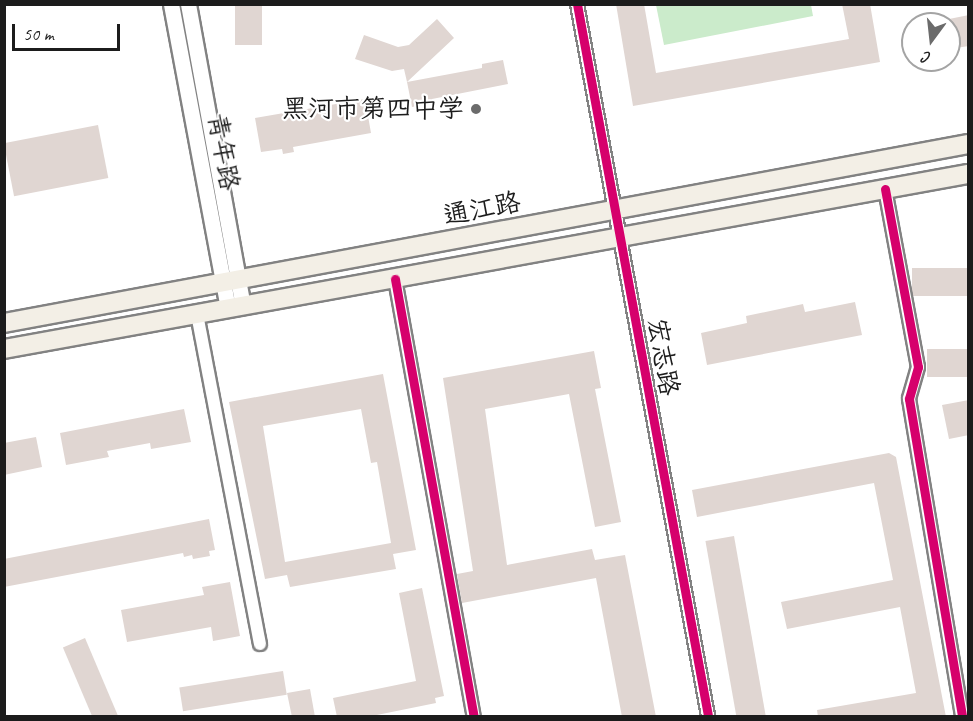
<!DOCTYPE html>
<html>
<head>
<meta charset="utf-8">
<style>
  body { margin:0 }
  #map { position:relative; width:973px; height:721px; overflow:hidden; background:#fff; font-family:Caveat,"LXGW WenKai TC",sans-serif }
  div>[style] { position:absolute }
  .green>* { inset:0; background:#cbebcb }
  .building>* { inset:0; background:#e0d6d2; transform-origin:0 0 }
  .roads { filter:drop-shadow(2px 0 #828282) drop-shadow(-2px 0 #828282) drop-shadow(0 2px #828282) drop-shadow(0 -2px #828282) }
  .minor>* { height:12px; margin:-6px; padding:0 6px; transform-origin:6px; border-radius:6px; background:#fff }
  .tertiary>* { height:15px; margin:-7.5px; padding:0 7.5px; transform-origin:7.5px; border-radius:7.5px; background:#fff }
  .primary>* { height:18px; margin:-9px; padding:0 9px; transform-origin:9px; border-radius:9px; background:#f3efe6 }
  .cycleway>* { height:9px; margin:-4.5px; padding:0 4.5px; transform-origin:4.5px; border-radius:4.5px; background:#d6006c }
  .dots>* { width:16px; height:16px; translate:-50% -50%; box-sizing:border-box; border:3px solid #fff; border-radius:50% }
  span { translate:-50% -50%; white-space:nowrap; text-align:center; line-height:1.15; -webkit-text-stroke:4.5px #fff; paint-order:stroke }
  .poi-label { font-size:26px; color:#1c1c1c }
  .right { translate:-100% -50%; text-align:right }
  .street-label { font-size:26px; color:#1c1c1c }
  .frame { position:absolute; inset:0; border:6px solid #1c1c1c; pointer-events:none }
  .north { position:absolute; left:901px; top:12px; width:60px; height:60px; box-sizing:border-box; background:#fff; border:2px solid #a4a4a4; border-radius:50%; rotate:195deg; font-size:16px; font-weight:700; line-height:24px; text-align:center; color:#1c1c1c }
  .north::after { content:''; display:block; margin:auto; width:21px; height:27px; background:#6b6b6b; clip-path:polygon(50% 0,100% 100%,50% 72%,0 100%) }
  .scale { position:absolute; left:12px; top:24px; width:108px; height:27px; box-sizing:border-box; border:3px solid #1c1c1c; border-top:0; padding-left:8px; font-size:18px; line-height:21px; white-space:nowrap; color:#1c1c1c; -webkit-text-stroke:4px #fff; paint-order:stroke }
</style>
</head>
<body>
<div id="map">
  <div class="green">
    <div style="clip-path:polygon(656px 5px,811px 5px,813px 16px,664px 45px)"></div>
  </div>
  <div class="building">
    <div style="left:235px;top:4px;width:27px;height:41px"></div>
    <div style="clip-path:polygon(616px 4px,644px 4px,656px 73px,849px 39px,842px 4px,870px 4px,880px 62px,633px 106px)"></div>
    <div style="clip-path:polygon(969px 15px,969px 46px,949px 49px,949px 19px)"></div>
    <div style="clip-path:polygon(437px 19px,454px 38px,407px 82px,404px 69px,392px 71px,355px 59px,364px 35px,398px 47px,409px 45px)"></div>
    <div style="clip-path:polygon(503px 60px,508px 84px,432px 99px,433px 103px,412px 107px,407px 82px,482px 68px,482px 64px)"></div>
    <div style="clip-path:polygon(365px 99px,371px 133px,293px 147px,294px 152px,283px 154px,282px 149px,261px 152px,255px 118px)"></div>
    <div style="left:98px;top:125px;width:54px;height:96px;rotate:79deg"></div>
    <div style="left:969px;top:268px;width:28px;height:57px;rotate:90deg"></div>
    <div style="clip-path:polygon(855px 302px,862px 335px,707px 365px,701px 333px,747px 323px,746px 316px,803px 304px,805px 312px)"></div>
    <div style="left:969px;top:349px;width:28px;height:42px;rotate:90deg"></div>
    <div style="clip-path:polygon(594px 351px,601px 388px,595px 389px,621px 522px,595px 527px,569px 394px,485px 409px,507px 565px,592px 549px,595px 560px,625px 555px,656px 717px,622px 717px,596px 578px,462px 603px,457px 574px,473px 571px,443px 378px)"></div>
    <div style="clip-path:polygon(evenodd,383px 374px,416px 550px,393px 554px,396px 569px,290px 587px,287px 575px,265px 579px,229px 402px,383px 374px,361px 409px,371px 463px,377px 462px,391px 543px,285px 562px,263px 426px,361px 409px)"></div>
    <div style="clip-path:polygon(969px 400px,969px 435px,949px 439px,942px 405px)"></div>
    <div style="clip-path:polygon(184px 409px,191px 442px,151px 449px,150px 443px,107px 451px,109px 457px,66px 465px,60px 433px)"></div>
    <div style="clip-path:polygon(36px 437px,42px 467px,4px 475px,4px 443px)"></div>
    <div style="clip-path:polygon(889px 453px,896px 457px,946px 717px,818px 717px,817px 710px,916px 693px,900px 607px,787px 629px,781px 602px,893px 580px,874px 483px,697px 517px,692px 490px)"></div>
    <div style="clip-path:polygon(209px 519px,215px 550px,209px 551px,210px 556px,193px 559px,192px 555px,184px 557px,183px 553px,4px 587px,4px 559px)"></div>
    <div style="left:734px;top:536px;width:184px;height:29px;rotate:80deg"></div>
    <div style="clip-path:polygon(230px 582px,240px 636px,213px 641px,211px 627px,127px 642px,121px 610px,204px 595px,202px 587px)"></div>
    <div style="clip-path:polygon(422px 588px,444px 696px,435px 698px,436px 703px,367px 717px,337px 717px,333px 698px,416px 681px,399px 593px)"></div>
    <div style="left:85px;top:638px;width:86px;height:24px;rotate:67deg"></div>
    <div style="left:283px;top:671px;width:24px;height:105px;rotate:81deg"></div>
    <div style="clip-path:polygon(310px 689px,315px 717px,292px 717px,287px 693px)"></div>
  </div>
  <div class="roads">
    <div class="minor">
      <div style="left:577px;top:4px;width:724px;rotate:79.57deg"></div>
      <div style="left:885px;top:189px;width:181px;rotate:79.5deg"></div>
      <div style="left:918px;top:367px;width:33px;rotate:106deg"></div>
      <div style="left:909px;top:399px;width:321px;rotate:80.5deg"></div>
      <div style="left:395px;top:279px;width:444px;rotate:79.8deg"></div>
      <div style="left:197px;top:314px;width:336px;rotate:79.2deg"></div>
    </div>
    <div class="tertiary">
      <div style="left:171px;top:4px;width:309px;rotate:79.4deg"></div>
      <div style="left:188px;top:4px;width:307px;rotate:79.7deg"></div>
    </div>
    <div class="primary">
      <div style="left:4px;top:323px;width:980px;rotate:-10.52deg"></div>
      <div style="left:4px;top:349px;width:980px;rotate:-10.29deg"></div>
    </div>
  </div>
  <div class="cycleway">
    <div style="left:577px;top:4px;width:724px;rotate:79.57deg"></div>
    <div style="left:885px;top:189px;width:181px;rotate:79.5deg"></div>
    <div style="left:918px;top:367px;width:33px;rotate:106deg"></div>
    <div style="left:909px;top:399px;width:321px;rotate:80.5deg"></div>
    <div style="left:395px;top:279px;width:444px;rotate:79.8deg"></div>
  </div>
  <div class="dots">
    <div style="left:476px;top:109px;background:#6b6b6b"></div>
  </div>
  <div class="poi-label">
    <span class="right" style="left:464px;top:109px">黑河市第四中学</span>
  </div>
  <div class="street-label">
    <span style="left:223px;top:152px;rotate:80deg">青年路</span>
    <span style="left:482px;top:209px;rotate:-11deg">通江路</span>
    <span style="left:663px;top:357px;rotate:80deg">宏志路</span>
  </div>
  <div class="frame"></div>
  <div class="north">С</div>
  <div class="scale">50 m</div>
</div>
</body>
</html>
